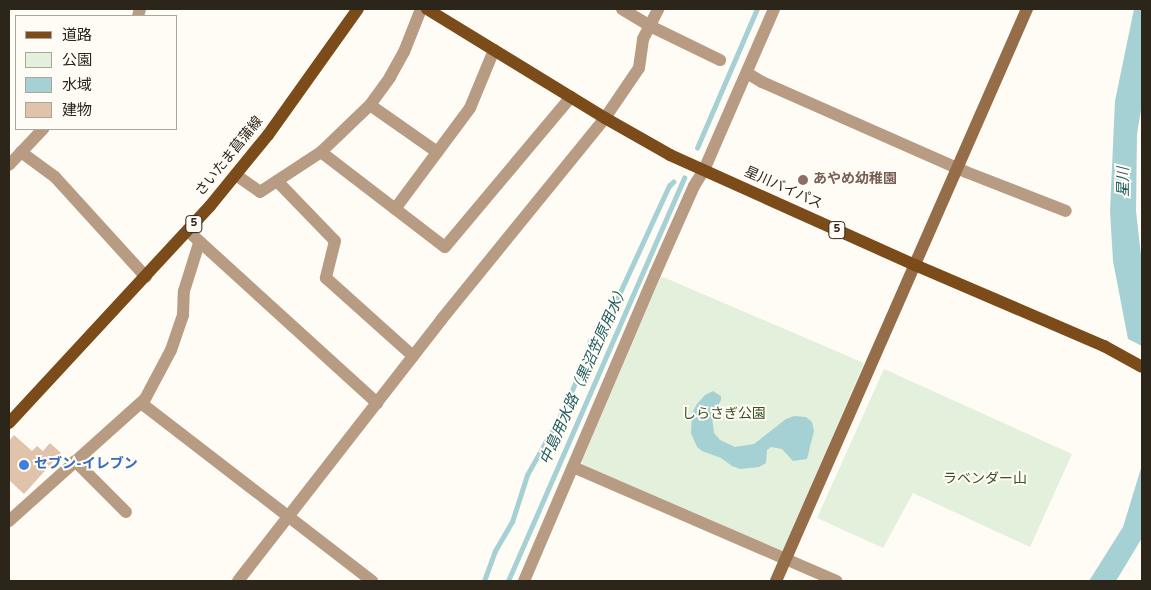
<!DOCTYPE html>
<html>
<head>
<meta charset="utf-8">
<style>
  body { margin:0 }
  #map { position:relative; width:1151px; height:590px; overflow:hidden; background:#fffbf5; font-family:Overpass,"Noto Sans JP",sans-serif }
  div>[style] { position:absolute }
  .green>* { inset:0; background:#e3f0db }
  .water>* { inset:0; background:#a5d1d5 }
  .stream>* { height:4.5px; margin:-2.25px; padding:0 2.25px; transform-origin:2.25px; border-radius:2.25px; background:#a5d1d5 }
  .building>* { inset:0; background:#e1c2ab }
  .street>* { height:12px; margin:-6px; padding:0 6px; transform-origin:6px; border-radius:6px; background:#b89b83 }
  .secondary>* { height:12px; margin:-6px; padding:0 6px; transform-origin:6px; border-radius:6px; background:#956d48 }
  .primary>* { height:12px; margin:-6px; padding:0 6px; transform-origin:6px; border-radius:6px; background:#7b4b19 }
  .dots>* { width:14px; height:14px; translate:-50% -50%; box-sizing:border-box; border:2px solid #fffbf5; border-radius:50% }
  span { translate:-50% -50%; white-space:nowrap; text-align:center; line-height:1.15; -webkit-text-stroke:4px #fffbf5; paint-order:stroke }
  .shield-label span { padding:1px 4px; background:#fffbf5; border:1px solid; border-radius:4px; -webkit-text-stroke-width:0 }
  .shield-label { font-size:12px; color:#2c251a; font-weight:700 }
  .street-label { font-size:14px; color:#2c251a }
  .education-label { font-size:14px; color:#785e54; font-weight:700 }
  .left { translate:0 -50%; text-align:left }
  .park-label { font-size:14px; color:#375022 }
  .shop-label { font-size:14px; color:#366cbe; font-weight:700 }
  .water-label { font-size:15px; color:#205d62; font-style:italic }
  .frame { position:absolute; inset:0; border:10px solid #2c251a; pointer-events:none }
  .legend { position:absolute; left:15px; top:15px; width:162px; height:115px; box-sizing:border-box; background:#fffbf5; border:1px solid #aba59d; margin:0; padding:6px 9px; list-style:none; font-size:15px; color:#2c251a }
  .legend li { display:flex; align-items:center; gap:10px; height:25px }
  .legend b { width:25px; border:1px solid #aba59d }
</style>
</head>
<body>
<div id="map">
  <div class="green">
    <div style="clip-path:polygon(663px 277px,864px 363px,784px 550px,779px 552px,583px 466px,582px 461px,596px 428px,660px 278px)"></div>
    <div style="clip-path:polygon(884px 369px,1072px 454px,1030px 547px,913px 493px,883px 548px,817px 518px)"></div>
  </div>
  <div class="water">
    <div style="clip-path:polygon(1134px 9px,1142px 9px,1142px 104px,1137px 134px,1136px 211px,1142px 264px,1142px 346px,1128px 339px,1113px 261px,1110px 211px,1115px 101px)"></div>
    <div style="clip-path:polygon(713px 391px,721px 396px,721px 400px,712px 417px,714px 433px,720px 440px,735px 447px,754px 444px,786px 419px,794px 416px,806px 417px,812px 422px,814px 431px,807px 459px,793px 461px,782px 449px,771px 447px,767px 450px,766px 463px,759px 467px,740px 469px,732px 466px,721px 458px,702px 451px,697px 447px,691px 433px,692px 413px,697px 404px,705px 395px)"></div>
    <div style="clip-path:polygon(1142px 465px,1142px 538px,1116px 581px,1089px 581px,1123px 527px)"></div>
  </div>
  <div class="stream">
    <div style="left:697px;top:148px;width:151px;rotate:-66.7deg"></div>
    <div style="left:601px;top:335px;width:12px;rotate:-48deg"></div>
    <div style="left:609px;top:326px;width:26px;rotate:-74deg"></div>
    <div style="left:616px;top:301px;width:127px;rotate:-65.3deg"></div>
    <div style="left:669px;top:186px;width:6px;rotate:-45deg"></div>
    <div style="left:484px;top:581px;width:32px;rotate:-70deg"></div>
    <div style="left:495px;top:551px;width:34px;rotate:-60deg"></div>
    <div style="left:512px;top:522px;width:49px;rotate:-72.3deg"></div>
    <div style="left:527px;top:475px;width:78px;rotate:-60.8deg"></div>
    <div style="left:565px;top:407px;width:47px;rotate:-67.3deg"></div>
    <div style="left:583px;top:364px;width:25px;rotate:-74deg"></div>
    <div style="left:508px;top:581px;width:440px;rotate:-66.4deg"></div>
  </div>
  <div class="building">
    <div style="clip-path:polygon(14px 435px,32px 451px,37px 446px,43px 451px,50px 443px,61px 453px,24px 494px,9px 480px,9px 441px)"></div>
  </div>
  <div class="street">
    <div style="left:622px;top:9px;width:33px;rotate:31deg"></div>
    <div style="left:650px;top:26px;width:78px;rotate:25.9deg"></div>
    <div style="left:138px;top:16px;width:7px;rotate:-74deg"></div>
    <div style="left:747px;top:73px;width:17px;rotate:31deg"></div>
    <div style="left:762px;top:82px;width:223px;rotate:23.8deg"></div>
    <div style="left:966px;top:172px;width:107px;rotate:21.3deg"></div>
    <div style="left:370px;top:105px;width:82px;rotate:35deg"></div>
    <div style="left:21px;top:152px;width:42px;rotate:36.3deg"></div>
    <div style="left:55px;top:177px;width:135px;rotate:47.7deg"></div>
    <div style="left:321px;top:152px;width:156px;rotate:37.5deg"></div>
    <div style="left:445px;top:247px;width:196px;rotate:-50deg"></div>
    <div style="left:9px;top:165px;width:50px;rotate:-46.6deg"></div>
    <div style="left:236px;top:175px;width:29px;rotate:35deg"></div>
    <div style="left:260px;top:192px;width:73px;rotate:-33.3deg"></div>
    <div style="left:321px;top:152px;width:68px;rotate:-43.8deg"></div>
    <div style="left:370px;top:105px;width:34px;rotate:-54deg"></div>
    <div style="left:390px;top:77px;width:29px;rotate:-61deg"></div>
    <div style="left:404px;top:52px;width:46px;rotate:-68.4deg"></div>
    <div style="left:277px;top:181px;width:83px;rotate:46deg"></div>
    <div style="left:335px;top:241px;width:38px;rotate:104deg"></div>
    <div style="left:326px;top:278px;width:117px;rotate:41.9deg"></div>
    <div style="left:395px;top:209px;width:126px;rotate:-53.4deg"></div>
    <div style="left:470px;top:108px;width:63px;rotate:-67.5deg"></div>
    <div style="left:188px;top:231px;width:256px;rotate:42.3deg"></div>
    <div style="left:141px;top:403px;width:292px;rotate:37.6deg"></div>
    <div style="left:75px;top:461px;width:72px;rotate:45deg"></div>
    <div style="left:573px;top:467px;width:287px;rotate:23.4deg"></div>
    <div style="left:9px;top:521px;width:183px;rotate:-41.9deg"></div>
    <div style="left:145px;top:399px;width:55px;rotate:-62deg"></div>
    <div style="left:171px;top:350px;width:37px;rotate:-71deg"></div>
    <div style="left:183px;top:315px;width:24px;rotate:-88deg"></div>
    <div style="left:184px;top:291px;width:50px;rotate:-72.6deg"></div>
    <div style="left:238px;top:581px;width:331px;rotate:-52.1deg"></div>
    <div style="left:441px;top:320px;width:260px;rotate:-50.9deg"></div>
    <div style="left:605px;top:118px;width:60px;rotate:-55.8deg"></div>
    <div style="left:639px;top:68px;width:29px;rotate:-82deg"></div>
    <div style="left:643px;top:39px;width:34px;rotate:-63deg"></div>
    <div style="left:524px;top:581px;width:334px;rotate:-66.9deg"></div>
    <div style="left:655px;top:274px;width:96px;rotate:-66.1deg"></div>
    <div style="left:694px;top:186px;width:19px;rotate:-58deg"></div>
    <div style="left:704px;top:170px;width:176px;rotate:-66.5deg"></div>
  </div>
  <div class="secondary">
    <div style="left:776px;top:581px;width:625px;rotate:-66.31deg"></div>
  </div>
  <div class="primary">
    <div style="left:427px;top:9px;width:209px;rotate:31.5deg"></div>
    <div style="left:605px;top:118px;width:75px;rotate:29.6deg"></div>
    <div style="left:670px;top:155px;width:269px;rotate:24.2deg"></div>
    <div style="left:915px;top:265px;width:206px;rotate:23.2deg"></div>
    <div style="left:1104px;top:346px;width:43px;rotate:28.9deg"></div>
    <div style="left:9px;top:423px;width:296px;rotate:-47.2deg"></div>
    <div style="left:210px;top:206px;width:92px;rotate:-50.8deg"></div>
    <div style="left:268px;top:135px;width:155px;rotate:-54.5deg"></div>
  </div>
  <div class="dots">
    <div style="left:803px;top:180px;background:#8d6e63"></div>
    <div style="left:24px;top:465px;background:#3f7fe0"></div>
  </div>
  <div class="shield-label">
    <span style="left:194px;top:224px">5</span>
    <span style="left:837px;top:230px">5</span>
  </div>
  <div class="street-label">
    <span style="left:230px;top:157px;rotate:-51deg">さいたま菖蒲線</span>
    <span style="left:783px;top:189px;rotate:24deg">星川バイパス</span>
  </div>
  <div class="education-label">
    <span class="left" style="left:813px;top:180px">あやめ幼稚園</span>
  </div>
  <div class="park-label">
    <span style="left:724px;top:415px">しらさぎ公園</span>
    <span style="left:985px;top:480px">ラベンダー山</span>
  </div>
  <div class="shop-label">
    <span class="left" style="left:34px;top:465px">セブン-イレブン</span>
  </div>
  <div class="water-label">
    <span style="left:1125px;top:182px;rotate:-90deg">星川</span>
    <span style="left:585px;top:375px;rotate:-66deg">中島用水路（黒沼笠原用水）</span>
  </div>
  <div class="frame"></div>
  <ul class="legend">
  <li><b style="height:6px;background:#7b4b19"></b>道路</li>
  <li><b style="height:14px;background:#e3f0db"></b>公園</li>
  <li><b style="height:14px;background:#a5d1d5"></b>水域</li>
  <li><b style="height:14px;background:#e1c2ab"></b>建物</li>
  </ul>
</div>
</body>
</html>
